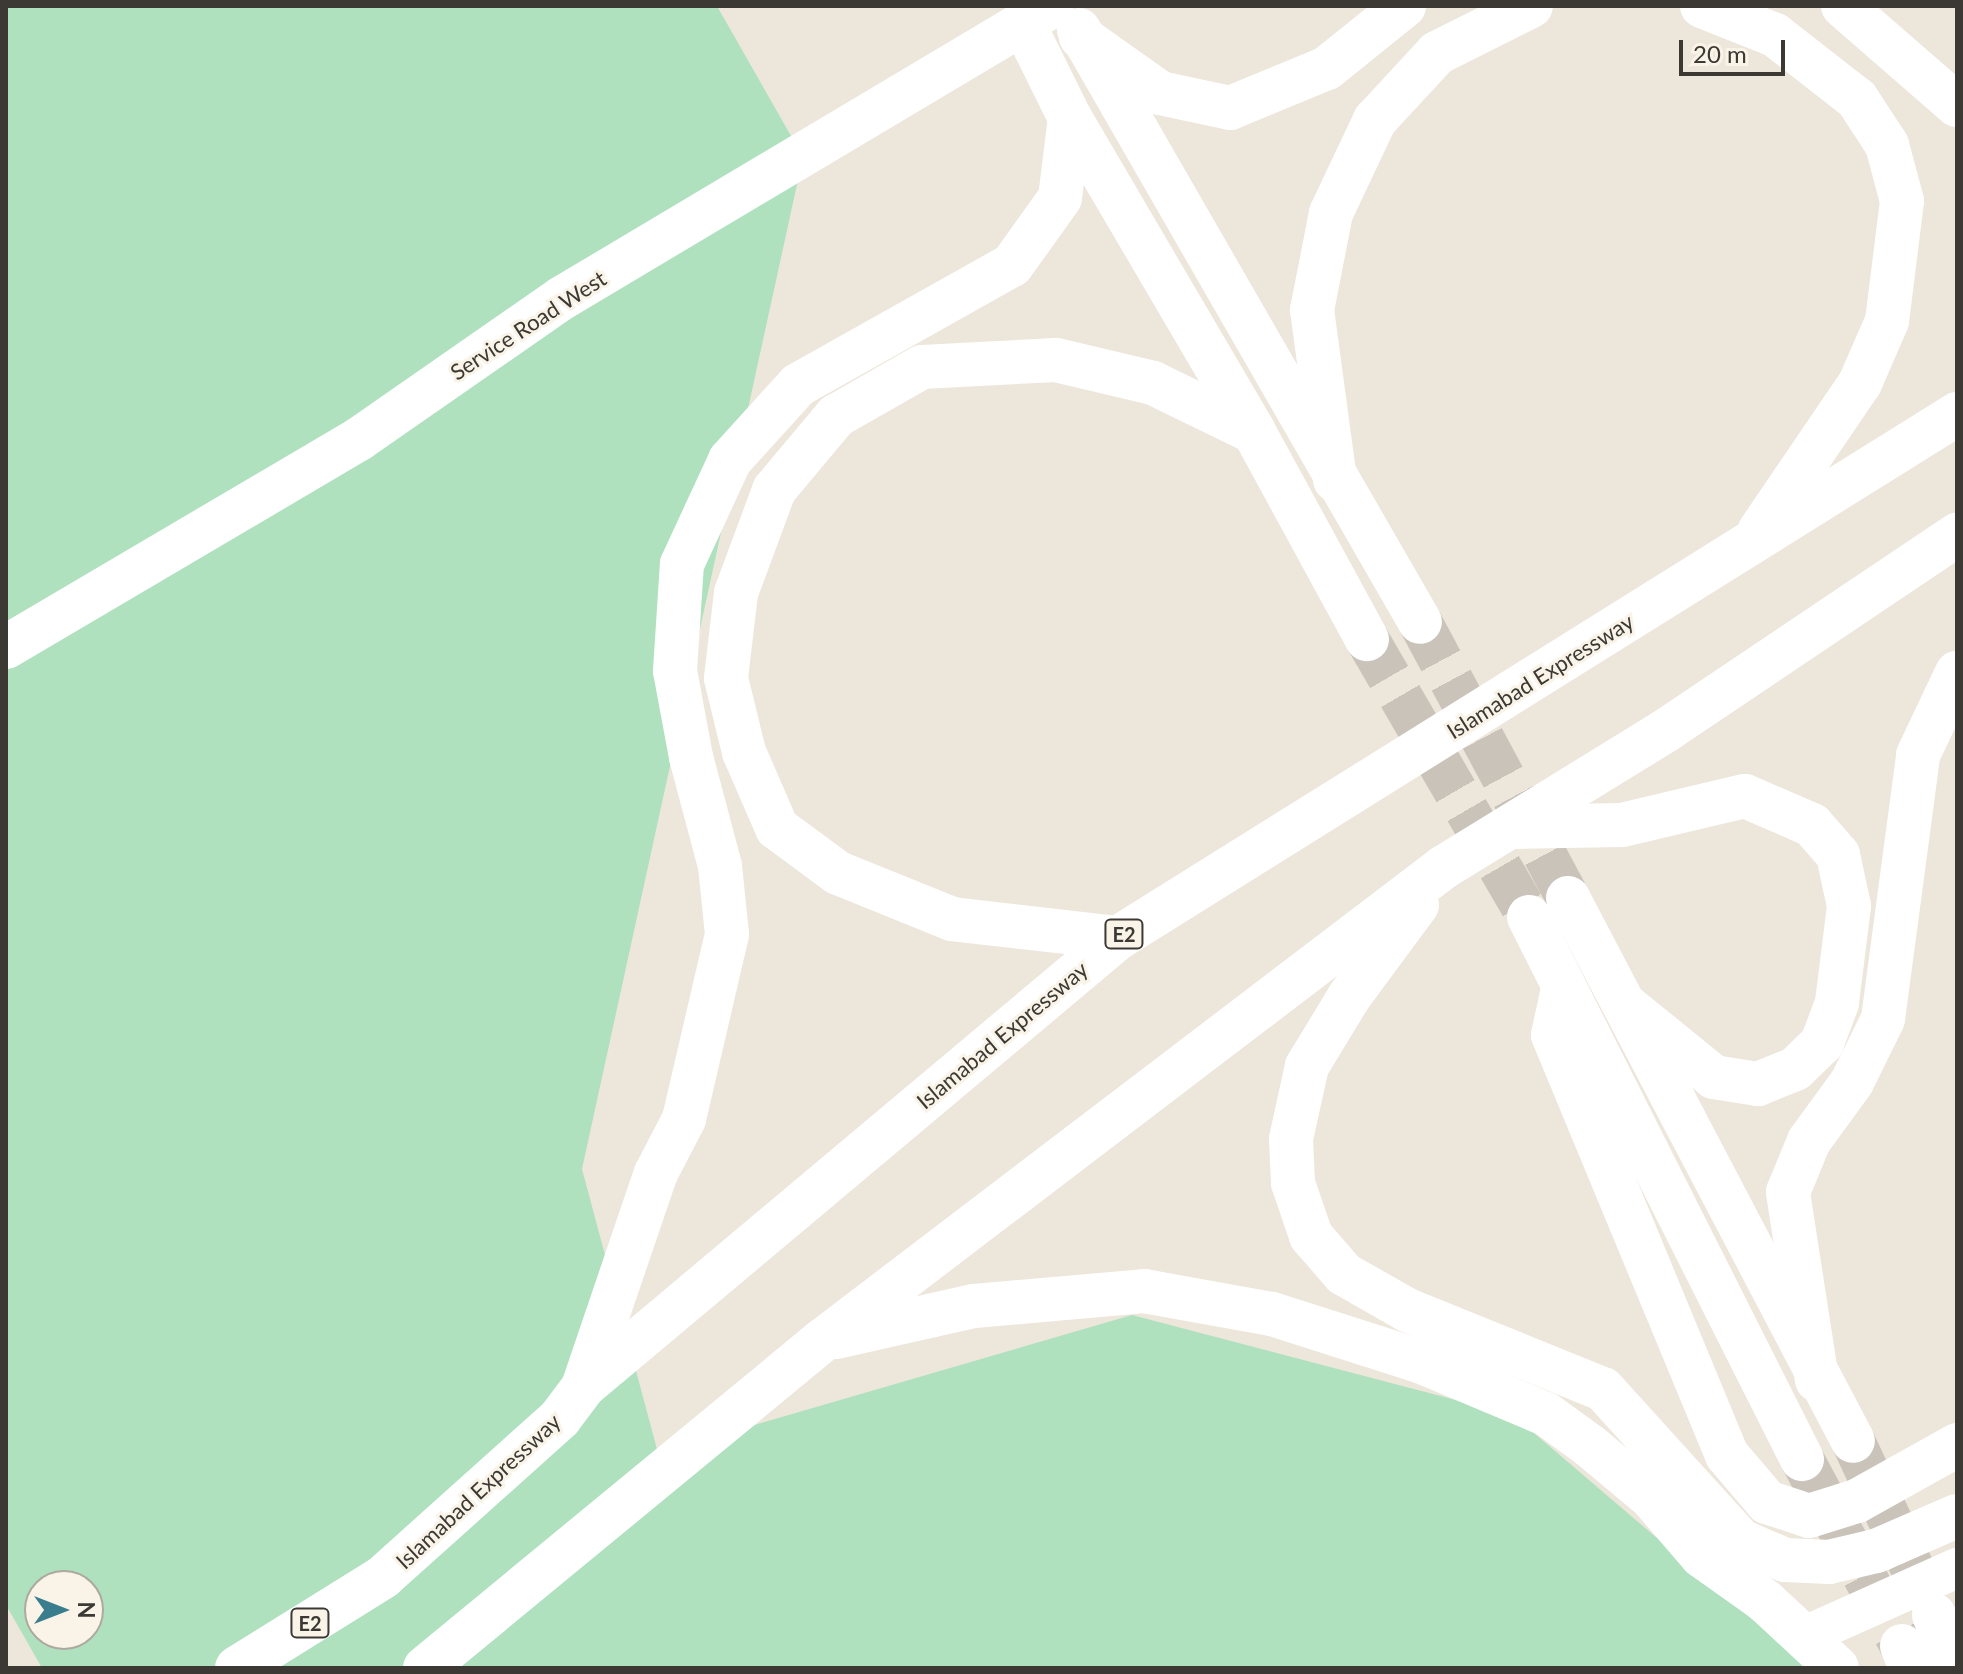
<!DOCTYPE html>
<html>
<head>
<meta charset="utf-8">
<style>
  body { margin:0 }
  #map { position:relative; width:1963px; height:1674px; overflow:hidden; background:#ede6db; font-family:Lato,sans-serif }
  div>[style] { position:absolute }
  .green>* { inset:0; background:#afe1bf }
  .secondary-tunnel>* { height:44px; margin-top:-22px; transform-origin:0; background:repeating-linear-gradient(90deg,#cac3ba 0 44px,transparent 0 66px) }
  .street>* { height:40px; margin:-20px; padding:0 20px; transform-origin:20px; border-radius:20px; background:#fff }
  .secondary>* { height:44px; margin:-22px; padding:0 22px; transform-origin:22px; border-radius:22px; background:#fff }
  .highway>* { height:44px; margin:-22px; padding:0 22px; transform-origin:22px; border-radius:22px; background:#fff }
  span { translate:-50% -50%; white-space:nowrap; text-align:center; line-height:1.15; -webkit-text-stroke:6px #faf4e8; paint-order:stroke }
  .shield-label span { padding:2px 6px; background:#faf4e8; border:2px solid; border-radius:6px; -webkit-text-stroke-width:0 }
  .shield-label { font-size:20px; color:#3c3935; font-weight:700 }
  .street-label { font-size:22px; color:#3c3935 }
  .frame { position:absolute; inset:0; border:8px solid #3c3935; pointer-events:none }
  .north { position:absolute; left:24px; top:1570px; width:80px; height:80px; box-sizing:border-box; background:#faf4e8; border:2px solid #aea9a0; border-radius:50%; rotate:90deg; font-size:22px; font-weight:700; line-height:32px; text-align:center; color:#3c3935 }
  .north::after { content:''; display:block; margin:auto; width:28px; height:36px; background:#3a7e8d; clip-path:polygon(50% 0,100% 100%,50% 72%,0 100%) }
  .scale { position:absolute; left:1679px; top:40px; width:106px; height:36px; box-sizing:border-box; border:4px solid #3c3935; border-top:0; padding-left:10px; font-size:24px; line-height:28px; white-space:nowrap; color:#3c3935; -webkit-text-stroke:6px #faf4e8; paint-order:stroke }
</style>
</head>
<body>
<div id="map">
  <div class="green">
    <div style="clip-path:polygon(evenodd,6px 6px,717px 6px,803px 157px,582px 1169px,658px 1453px,1132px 1315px,1513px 1415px,1809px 1668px,42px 1668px,6px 1605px,6px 6px,40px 1586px,88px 1586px,88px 1634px,40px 1634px,40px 1586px)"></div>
  </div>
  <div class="secondary-tunnel">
    <div style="left:1420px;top:622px;width:313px;rotate:61.8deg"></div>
    <div style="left:1367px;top:639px;width:322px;rotate:59.8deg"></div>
    <div style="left:1853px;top:1441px;width:192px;rotate:65deg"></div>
    <div style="left:1802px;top:1459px;width:212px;rotate:61.9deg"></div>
  </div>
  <div class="street">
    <div style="left:1805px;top:1636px;width:167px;rotate:-24.1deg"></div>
  </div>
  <div class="secondary">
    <div style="left:1023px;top:23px;width:106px;rotate:63.7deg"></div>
    <div style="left:1070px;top:118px;width:364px;rotate:59.6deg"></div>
    <div style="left:1254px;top:432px;width:236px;rotate:61.4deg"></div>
    <div style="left:1079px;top:30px;width:683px;rotate:60.06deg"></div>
    <div style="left:6px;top:647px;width:410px;rotate:-30.5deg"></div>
    <div style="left:359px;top:439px;width:247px;rotate:-34.8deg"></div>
    <div style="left:562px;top:298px;width:570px;rotate:-30.79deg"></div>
    <div style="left:1568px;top:898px;width:613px;rotate:62.31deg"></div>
    <div style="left:1529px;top:917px;width:607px;rotate:63.27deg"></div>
    <div style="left:1563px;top:989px;width:47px;rotate:102.3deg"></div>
    <div style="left:1553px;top:1035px;width:455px;rotate:67.5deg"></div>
    <div style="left:1727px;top:1455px;width:62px;rotate:49.6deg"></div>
    <div style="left:1767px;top:1502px;width:44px;rotate:18.4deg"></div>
    <div style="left:1809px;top:1516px;width:50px;rotate:-17.4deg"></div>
    <div style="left:1857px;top:1501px;width:115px;rotate:-29.2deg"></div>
    <div style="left:1934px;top:1615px;width:57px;rotate:67.5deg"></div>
    <div style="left:1902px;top:1646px;width:24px;rotate:68deg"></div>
  </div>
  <div class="highway">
    <div style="left:1702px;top:6px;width:79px;rotate:21.7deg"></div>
    <div style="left:1775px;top:35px;width:104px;rotate:38deg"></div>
    <div style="left:1857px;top:99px;width:55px;rotate:56.9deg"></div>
    <div style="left:1887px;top:145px;width:58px;rotate:75deg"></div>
    <div style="left:1902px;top:201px;width:121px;rotate:97.1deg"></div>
    <div style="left:1887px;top:321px;width:68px;rotate:113.5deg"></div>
    <div style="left:1860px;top:383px;width:178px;rotate:124.2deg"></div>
    <div style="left:1843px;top:6px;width:151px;rotate:41deg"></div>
    <div style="left:1081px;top:37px;width:97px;rotate:35.3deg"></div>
    <div style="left:1160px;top:93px;width:72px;rotate:12.1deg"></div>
    <div style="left:1230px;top:108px;width:105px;rotate:-22.4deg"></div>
    <div style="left:1327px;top:68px;width:99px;rotate:-38.8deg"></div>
    <div style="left:1335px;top:480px;width:172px;rotate:-97.7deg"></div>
    <div style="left:1312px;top:310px;width:99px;rotate:-78.9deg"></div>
    <div style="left:1331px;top:213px;width:103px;rotate:-64.7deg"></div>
    <div style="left:1375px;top:120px;width:91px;rotate:-47.2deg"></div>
    <div style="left:1437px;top:53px;width:105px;rotate:-26.6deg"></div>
    <div style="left:1512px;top:827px;width:110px;rotate:-1deg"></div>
    <div style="left:1622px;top:825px;width:126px;rotate:-13.3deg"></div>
    <div style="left:1745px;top:796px;width:73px;rotate:23.4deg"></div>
    <div style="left:1812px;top:825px;width:40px;rotate:49deg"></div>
    <div style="left:1838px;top:855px;width:52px;rotate:77.8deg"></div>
    <div style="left:1849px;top:906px;width:98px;rotate:97.1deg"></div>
    <div style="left:1837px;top:1003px;width:43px;rotate:110.6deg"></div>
    <div style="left:1822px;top:1043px;width:37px;rotate:136deg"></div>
    <div style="left:1795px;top:1069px;width:40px;rotate:158deg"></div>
    <div style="left:1758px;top:1084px;width:45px;rotate:-171deg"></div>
    <div style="left:1714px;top:1077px;width:116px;rotate:-141deg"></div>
    <div style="left:1417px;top:905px;width:114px;rotate:126.5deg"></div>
    <div style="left:1349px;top:997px;width:81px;rotate:121.3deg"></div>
    <div style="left:1307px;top:1066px;width:75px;rotate:102.4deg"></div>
    <div style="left:1291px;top:1139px;width:44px;rotate:87.4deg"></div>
    <div style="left:1293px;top:1183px;width:56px;rotate:71.2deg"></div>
    <div style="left:1311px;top:1236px;width:50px;rotate:49deg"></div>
    <div style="left:1344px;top:1274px;width:73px;rotate:29.7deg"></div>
    <div style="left:1407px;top:1310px;width:211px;rotate:22deg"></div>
    <div style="left:1603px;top:1389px;width:205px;rotate:47.8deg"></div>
    <div style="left:1741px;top:1541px;width:48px;rotate:23.4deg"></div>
    <div style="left:1785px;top:1560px;width:44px;rotate:2.6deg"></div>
    <div style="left:1829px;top:1562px;width:48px;rotate:-13.2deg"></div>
    <div style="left:1876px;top:1551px;width:88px;rotate:-23.4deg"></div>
    <div style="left:1118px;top:938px;width:167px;rotate:-173.5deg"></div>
    <div style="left:952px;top:919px;width:123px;rotate:-158deg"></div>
    <div style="left:838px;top:873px;width:76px;rotate:-143.6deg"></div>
    <div style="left:777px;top:828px;width:83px;rotate:-113.5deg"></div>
    <div style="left:744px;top:752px;width:76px;rotate:-103.7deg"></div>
    <div style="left:726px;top:678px;width:86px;rotate:-83.3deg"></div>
    <div style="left:736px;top:593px;width:110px;rotate:-69.7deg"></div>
    <div style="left:774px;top:490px;width:97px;rotate:-50deg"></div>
    <div style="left:836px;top:416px;width:99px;rotate:-29.7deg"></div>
    <div style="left:922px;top:367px;width:134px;rotate:-3deg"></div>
    <div style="left:1056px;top:360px;width:100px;rotate:13.3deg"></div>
    <div style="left:1153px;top:383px;width:112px;rotate:25.9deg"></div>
    <div style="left:836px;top:1337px;width:141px;rotate:-12.7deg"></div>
    <div style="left:974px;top:1306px;width:171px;rotate:-5deg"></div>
    <div style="left:1144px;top:1291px;width:130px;rotate:10.2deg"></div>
    <div style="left:1272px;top:1314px;width:157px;rotate:17.7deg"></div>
    <div style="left:1422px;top:1362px;width:134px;rotate:22.8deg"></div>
    <div style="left:1546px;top:1414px;width:54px;rotate:36deg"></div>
    <div style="left:1590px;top:1446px;width:80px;rotate:39.9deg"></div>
    <div style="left:1651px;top:1497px;width:78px;rotate:49.2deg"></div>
    <div style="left:1702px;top:1556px;width:77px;rotate:35.5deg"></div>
    <div style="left:1765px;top:1601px;width:98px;rotate:42.9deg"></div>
    <div style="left:1817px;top:1380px;width:190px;rotate:-98.8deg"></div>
    <div style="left:1788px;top:1192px;width:55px;rotate:-67.6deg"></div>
    <div style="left:1809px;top:1141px;width:73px;rotate:-53.9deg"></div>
    <div style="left:1852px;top:1082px;width:70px;rotate:-63.8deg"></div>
    <div style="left:1883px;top:1019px;width:266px;rotate:-82.4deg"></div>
    <div style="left:1918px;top:755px;width:91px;rotate:-64.6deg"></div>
    <div style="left:583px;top:1387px;width:226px;rotate:-71.2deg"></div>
    <div style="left:656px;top:1173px;width:61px;rotate:-62.6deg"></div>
    <div style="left:684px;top:1119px;width:190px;rotate:-76.9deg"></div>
    <div style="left:727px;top:934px;width:68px;rotate:-95.9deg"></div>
    <div style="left:720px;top:866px;width:113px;rotate:-104.9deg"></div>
    <div style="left:691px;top:757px;width:87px;rotate:-100.5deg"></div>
    <div style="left:675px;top:671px;width:107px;rotate:-86.3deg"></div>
    <div style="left:682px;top:564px;width:115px;rotate:-65.2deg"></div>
    <div style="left:730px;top:460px;width:101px;rotate:-47.8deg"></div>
    <div style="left:798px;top:385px;width:245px;rotate:-29.3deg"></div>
    <div style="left:1012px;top:265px;width:82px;rotate:-54.4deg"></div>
    <div style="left:1060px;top:198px;width:81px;rotate:-82.9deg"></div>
    <div style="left:237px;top:1668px;width:172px;rotate:-31.9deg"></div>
    <div style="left:383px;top:1577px;width:238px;rotate:-41.9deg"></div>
    <div style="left:560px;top:1418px;width:39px;rotate:-53deg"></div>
    <div style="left:583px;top:1387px;width:698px;rotate:-40.01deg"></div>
    <div style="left:1118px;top:938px;width:989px;rotate:-31.99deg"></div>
    <div style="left:425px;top:1668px;width:516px;rotate:-39.49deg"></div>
    <div style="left:823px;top:1340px;width:781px;rotate:-37.3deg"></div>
    <div style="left:1444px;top:867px;width:259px;rotate:-31.6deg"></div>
    <div style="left:1665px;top:731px;width:352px;rotate:-33.9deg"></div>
  </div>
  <div class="shield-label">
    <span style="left:1124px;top:934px">E2</span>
    <span style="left:310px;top:1623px">E2</span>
  </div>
  <div class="street-label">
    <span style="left:528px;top:325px;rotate:-33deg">Service Road West</span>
    <span style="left:1540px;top:676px;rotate:-32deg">Islamabad Expressway</span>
    <span style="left:1002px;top:1035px;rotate:-40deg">Islamabad Expressway</span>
    <span style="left:478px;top:1491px;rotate:-43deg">Islamabad Expressway</span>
  </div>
  <div class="frame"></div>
  <div class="north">N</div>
  <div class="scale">20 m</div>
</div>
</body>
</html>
